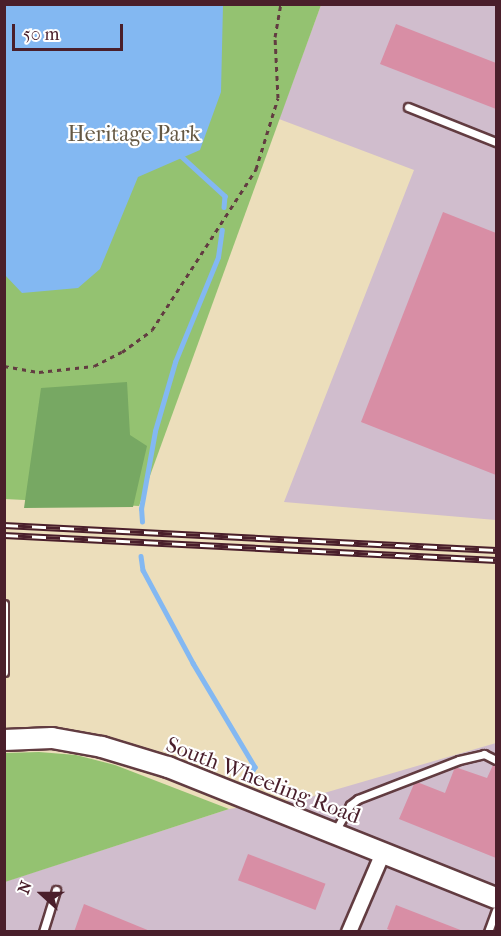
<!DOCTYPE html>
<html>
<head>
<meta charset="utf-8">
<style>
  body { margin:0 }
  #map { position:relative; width:501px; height:936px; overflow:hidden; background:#ecdebb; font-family:"IM FELL French Canon",serif }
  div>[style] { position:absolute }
  .industrial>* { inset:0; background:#d0bdcd }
  .green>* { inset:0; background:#94c271 }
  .forest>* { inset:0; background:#77a863 }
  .water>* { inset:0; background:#83b8f2 }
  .stream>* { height:4.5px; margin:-2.25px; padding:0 2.25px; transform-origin:2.25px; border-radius:2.25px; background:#83b8f2 }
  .building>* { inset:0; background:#d88ea5; transform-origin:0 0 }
  .path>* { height:3px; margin-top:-1.5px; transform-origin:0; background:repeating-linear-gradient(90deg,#623c41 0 4.5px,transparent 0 9px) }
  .roads { filter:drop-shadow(2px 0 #623c41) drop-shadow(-2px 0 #623c41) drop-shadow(0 2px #623c41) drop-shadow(0 -2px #623c41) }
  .service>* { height:7px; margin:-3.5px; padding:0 3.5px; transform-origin:3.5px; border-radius:3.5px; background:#fff }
  .minor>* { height:14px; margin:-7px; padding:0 7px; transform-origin:7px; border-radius:7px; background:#fff }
  .secondary>* { height:20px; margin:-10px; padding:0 10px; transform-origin:10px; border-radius:10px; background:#fff }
  .rail>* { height:7px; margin-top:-3.5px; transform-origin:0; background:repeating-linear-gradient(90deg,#fff 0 14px,#4a1f2b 0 28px); box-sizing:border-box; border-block:2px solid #4a1f2b }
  span { translate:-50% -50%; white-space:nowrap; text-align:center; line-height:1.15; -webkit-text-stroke:4.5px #fff; paint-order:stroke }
  .park-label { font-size:22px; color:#645844 }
  .street-label { font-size:22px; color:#4a1f2b }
  .frame { position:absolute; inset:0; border:6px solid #4a1f2b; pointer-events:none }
  .north { position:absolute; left:12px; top:864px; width:60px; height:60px; -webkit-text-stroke:4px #fff; paint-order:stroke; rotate:291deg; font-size:16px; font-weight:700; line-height:24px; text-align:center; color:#4a1f2b }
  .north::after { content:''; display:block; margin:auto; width:21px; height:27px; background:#4a1f2b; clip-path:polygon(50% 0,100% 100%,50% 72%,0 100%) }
  .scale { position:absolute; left:12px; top:24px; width:111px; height:27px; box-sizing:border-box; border:3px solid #4a1f2b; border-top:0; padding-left:8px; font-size:18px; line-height:21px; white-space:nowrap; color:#4a1f2b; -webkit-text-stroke:4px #fff; paint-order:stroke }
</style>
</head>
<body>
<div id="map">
  <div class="industrial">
    <div style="clip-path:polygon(321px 5px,496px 5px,496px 520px,284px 502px,414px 170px,279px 119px)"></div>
    <div style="clip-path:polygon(496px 743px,496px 931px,5px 931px,4px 882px,229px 809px,307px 798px)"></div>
  </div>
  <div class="green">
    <div style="clip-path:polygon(4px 5px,321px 5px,139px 506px,5px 499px)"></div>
    <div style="clip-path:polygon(39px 752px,76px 755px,115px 765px,229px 809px,5px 882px,5px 753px)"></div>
  </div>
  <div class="forest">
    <div style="clip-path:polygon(127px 382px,130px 435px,147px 446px,133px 507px,24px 508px,41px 388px)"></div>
  </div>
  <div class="water">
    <div style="clip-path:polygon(5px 4px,223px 5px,221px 92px,200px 150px,138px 177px,100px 269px,78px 288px,22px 293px,5px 275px)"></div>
  </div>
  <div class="stream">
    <div style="left:180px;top:155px;width:61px;rotate:42.3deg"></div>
    <div style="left:225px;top:196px;width:11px;rotate:95deg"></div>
    <div style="left:142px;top:522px;width:13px;rotate:-94deg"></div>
    <div style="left:141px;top:509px;width:79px;rotate:-79.8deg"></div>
    <div style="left:155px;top:431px;width:72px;rotate:-73.8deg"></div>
    <div style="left:175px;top:362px;width:113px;rotate:-67.7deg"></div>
    <div style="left:218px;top:257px;width:27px;rotate:-82deg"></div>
    <div style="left:141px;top:556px;width:14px;rotate:82deg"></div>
    <div style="left:143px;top:570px;width:106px;rotate:61.7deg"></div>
    <div style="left:193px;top:663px;width:121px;rotate:59.2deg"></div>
    <div style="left:255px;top:767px;width:13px;rotate:119deg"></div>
  </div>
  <div class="building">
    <div style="clip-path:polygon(396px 24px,496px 63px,496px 109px,380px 64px)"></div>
    <div style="clip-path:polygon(443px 212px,496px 233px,496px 475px,361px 422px)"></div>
    <div style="clip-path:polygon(493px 765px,496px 766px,496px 858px,399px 819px,414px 784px,417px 782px,445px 793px,455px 767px,487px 778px)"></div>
    <div style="left:248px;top:854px;width:83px;height:28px;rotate:21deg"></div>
    <div style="clip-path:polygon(84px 904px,150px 931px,150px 932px,74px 932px)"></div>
    <div style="clip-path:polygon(396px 905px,463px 931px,462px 932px,394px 932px,387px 929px)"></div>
  </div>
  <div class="path">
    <div style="left:4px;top:366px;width:36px;rotate:10deg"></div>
    <div style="left:39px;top:372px;width:55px;rotate:-6.2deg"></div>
    <div style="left:94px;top:366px;width:31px;rotate:-27deg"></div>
    <div style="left:122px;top:352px;width:37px;rotate:-36deg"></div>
    <div style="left:152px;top:330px;width:192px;rotate:-57.1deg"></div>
    <div style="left:256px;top:169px;width:74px;rotate:-72.8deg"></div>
    <div style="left:278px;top:98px;width:61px;rotate:-92.8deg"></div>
    <div style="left:275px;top:37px;width:34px;rotate:-80deg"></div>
  </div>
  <div class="roads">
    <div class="service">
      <div style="left:408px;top:107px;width:95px;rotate:21.7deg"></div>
      <div style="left:4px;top:604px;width:68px;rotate:90deg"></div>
      <div style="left:334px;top:833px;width:32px;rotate:-60deg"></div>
      <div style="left:350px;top:805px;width:10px;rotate:-37deg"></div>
      <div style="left:358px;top:799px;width:108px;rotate:-21.1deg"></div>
      <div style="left:459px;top:760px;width:26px;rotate:-13deg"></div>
      <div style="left:484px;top:754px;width:13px;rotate:27deg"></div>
      <div style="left:43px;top:932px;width:44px;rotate:-72.8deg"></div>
      <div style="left:488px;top:932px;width:23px;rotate:-70deg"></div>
    </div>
    <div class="minor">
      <div style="left:349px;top:932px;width:86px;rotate:-66.7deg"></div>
    </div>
    <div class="secondary">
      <div style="left:4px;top:740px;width:48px;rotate:-2.4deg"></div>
      <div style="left:52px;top:738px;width:51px;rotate:10.2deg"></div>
      <div style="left:102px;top:747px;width:69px;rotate:16.9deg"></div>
      <div style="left:168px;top:767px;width:353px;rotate:21.8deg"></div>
    </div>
  </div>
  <div class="rail">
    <div style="left:4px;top:525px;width:493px;rotate:2.9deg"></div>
    <div style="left:4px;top:535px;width:493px;rotate:2.9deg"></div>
  </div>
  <div class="park-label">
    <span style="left:134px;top:135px">Heritage Park</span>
  </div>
  <div class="street-label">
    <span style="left:263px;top:781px;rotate:21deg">South Wheeling Road</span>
  </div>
  <div class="frame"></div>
  <div class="north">N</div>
  <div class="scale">50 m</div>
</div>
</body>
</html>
